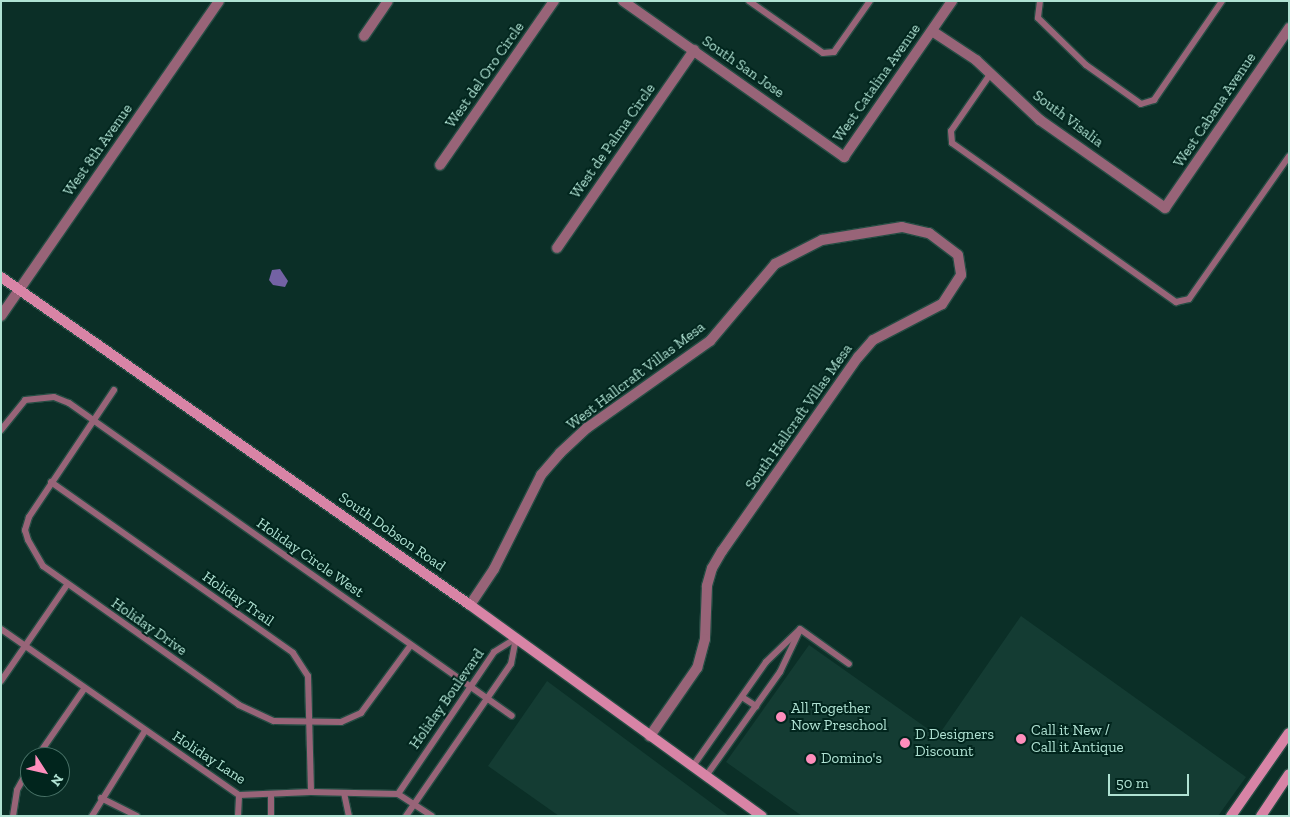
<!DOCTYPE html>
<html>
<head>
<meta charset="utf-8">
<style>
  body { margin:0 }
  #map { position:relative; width:1290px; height:817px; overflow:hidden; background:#0b2f27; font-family:"Zilla Slab",serif }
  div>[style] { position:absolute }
  .built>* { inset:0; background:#143c33 }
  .water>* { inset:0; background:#7362a4 }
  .roads { filter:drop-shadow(1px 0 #254c43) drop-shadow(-1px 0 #254c43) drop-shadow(0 1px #254c43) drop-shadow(0 -1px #254c43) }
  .service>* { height:6px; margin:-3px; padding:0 3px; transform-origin:3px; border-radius:3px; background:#986478 }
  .minor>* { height:10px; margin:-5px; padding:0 5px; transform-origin:5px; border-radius:5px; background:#986478 }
  .tertiary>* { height:10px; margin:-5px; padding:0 5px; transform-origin:5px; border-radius:5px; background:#986478 }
  .secondary>* { height:10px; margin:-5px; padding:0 5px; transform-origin:5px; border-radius:5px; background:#d884a6 }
  .dots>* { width:14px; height:14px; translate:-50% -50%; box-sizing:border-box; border:2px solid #01251d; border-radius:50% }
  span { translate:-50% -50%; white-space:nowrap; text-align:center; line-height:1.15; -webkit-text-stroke:4px #01251d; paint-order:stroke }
  .street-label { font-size:15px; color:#b0e2d3 }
  .poi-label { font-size:15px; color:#b0e2d3 }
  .left { translate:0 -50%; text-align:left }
  .frame { position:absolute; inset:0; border:2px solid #b0e2d3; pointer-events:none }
  .north { position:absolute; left:20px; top:747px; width:50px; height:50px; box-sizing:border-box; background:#01251d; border:1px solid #477166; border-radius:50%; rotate:125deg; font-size:14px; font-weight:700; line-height:20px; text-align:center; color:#b0e2d3 }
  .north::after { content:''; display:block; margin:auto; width:18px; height:22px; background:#fe8ebc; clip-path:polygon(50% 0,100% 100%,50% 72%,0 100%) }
  .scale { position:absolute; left:1108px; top:774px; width:81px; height:22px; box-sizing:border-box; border:2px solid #b0e2d3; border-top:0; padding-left:6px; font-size:15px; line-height:18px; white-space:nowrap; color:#b0e2d3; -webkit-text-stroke:4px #01251d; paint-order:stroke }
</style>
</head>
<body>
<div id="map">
  <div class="built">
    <div style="clip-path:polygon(1021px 616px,1246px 777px,1218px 816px,802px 816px,726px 762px,809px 645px,938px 736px)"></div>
    <div style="clip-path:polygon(547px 681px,729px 816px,559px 816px,488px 766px)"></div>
  </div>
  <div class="water">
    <div style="clip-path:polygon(280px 269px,288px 281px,285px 287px,273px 285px,269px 280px,272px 270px)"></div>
  </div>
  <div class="roads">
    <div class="service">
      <div style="left:749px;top:1px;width:90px;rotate:35.1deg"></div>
      <div style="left:823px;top:53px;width:11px;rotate:-5deg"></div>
      <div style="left:834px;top:52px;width:62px;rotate:-54.8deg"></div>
      <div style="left:1040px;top:1px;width:17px;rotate:97deg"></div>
      <div style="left:1038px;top:18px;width:67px;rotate:44.4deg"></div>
      <div style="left:1086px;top:65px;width:67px;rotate:35.3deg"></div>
      <div style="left:1141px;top:104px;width:14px;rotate:-17deg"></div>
      <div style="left:1154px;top:100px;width:120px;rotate:-55.5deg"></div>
      <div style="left:991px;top:73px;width:70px;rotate:124.6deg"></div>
      <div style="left:951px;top:131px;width:12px;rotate:85deg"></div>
      <div style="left:952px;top:143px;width:275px;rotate:35.4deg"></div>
      <div style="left:1176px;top:302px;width:13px;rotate:-13deg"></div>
      <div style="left:1189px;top:299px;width:174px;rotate:-55deg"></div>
      <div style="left:114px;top:390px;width:153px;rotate:123.8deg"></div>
      <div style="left:29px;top:517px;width:14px;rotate:107deg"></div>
      <div style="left:25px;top:530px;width:10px;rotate:73deg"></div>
      <div style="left:28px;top:540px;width:30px;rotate:60deg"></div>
      <div style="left:43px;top:566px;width:240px;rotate:35.3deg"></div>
      <div style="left:239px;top:705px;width:38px;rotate:25deg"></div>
      <div style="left:274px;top:721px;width:67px;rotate:0.9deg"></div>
      <div style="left:341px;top:722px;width:22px;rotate:-24deg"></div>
      <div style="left:361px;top:713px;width:84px;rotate:-53.7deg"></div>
      <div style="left:1px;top:430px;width:38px;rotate:-51deg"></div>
      <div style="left:25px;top:400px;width:29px;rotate:-6deg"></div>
      <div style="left:54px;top:397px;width:16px;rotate:22deg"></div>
      <div style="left:69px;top:403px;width:542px;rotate:35.24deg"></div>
      <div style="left:51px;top:482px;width:296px;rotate:35.2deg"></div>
      <div style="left:293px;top:653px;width:27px;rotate:57deg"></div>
      <div style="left:308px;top:676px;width:116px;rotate:88.5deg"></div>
      <div style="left:1px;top:629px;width:290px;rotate:34.9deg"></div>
      <div style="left:239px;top:795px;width:72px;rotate:-2.4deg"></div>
      <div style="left:311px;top:792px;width:87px;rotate:1.3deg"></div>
      <div style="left:398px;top:794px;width:40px;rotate:32.9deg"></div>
      <div style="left:800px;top:629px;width:60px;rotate:35.5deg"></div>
      <div style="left:1px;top:681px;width:116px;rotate:-55.5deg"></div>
      <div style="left:742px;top:697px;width:17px;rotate:33deg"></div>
      <div style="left:37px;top:757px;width:83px;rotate:-55.3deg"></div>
      <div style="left:693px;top:766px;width:127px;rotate:-54.9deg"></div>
      <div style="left:766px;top:662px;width:47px;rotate:-44.1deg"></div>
      <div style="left:706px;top:776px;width:128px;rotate:-54.6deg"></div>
      <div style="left:780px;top:672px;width:44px;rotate:-64.6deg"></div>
      <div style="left:344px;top:793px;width:24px;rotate:78deg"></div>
      <div style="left:398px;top:794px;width:171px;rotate:-55.9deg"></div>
      <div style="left:494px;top:652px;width:26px;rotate:-32deg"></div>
      <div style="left:101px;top:798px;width:40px;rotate:26.6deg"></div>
      <div style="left:13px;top:816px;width:26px;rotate:-81deg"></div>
      <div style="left:17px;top:790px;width:26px;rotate:-61deg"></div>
      <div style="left:92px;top:816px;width:100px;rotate:-58.1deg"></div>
      <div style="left:238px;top:816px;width:21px;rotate:-87deg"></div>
      <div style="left:271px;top:816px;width:22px;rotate:-90deg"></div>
      <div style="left:406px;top:816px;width:185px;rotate:-55.4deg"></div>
      <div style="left:511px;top:664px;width:26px;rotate:-79deg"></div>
    </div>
    <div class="minor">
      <div style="left:623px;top:1px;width:271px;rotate:35.2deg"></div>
      <div style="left:844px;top:157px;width:190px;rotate:-55.3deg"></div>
      <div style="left:932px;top:31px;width:53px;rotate:33.4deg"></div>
      <div style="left:976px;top:60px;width:88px;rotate:43.2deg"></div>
      <div style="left:1040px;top:120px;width:153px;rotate:35.1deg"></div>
      <div style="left:1165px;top:208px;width:219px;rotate:-55.4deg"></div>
      <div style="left:364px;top:36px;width:42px;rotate:-55.6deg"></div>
      <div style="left:440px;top:165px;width:200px;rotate:-55.2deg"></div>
      <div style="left:557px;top:248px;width:241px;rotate:-55.3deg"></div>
      <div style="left:470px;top:605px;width:43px;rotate:-56.3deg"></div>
      <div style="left:494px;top:569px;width:105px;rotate:-63.4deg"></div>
      <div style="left:541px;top:475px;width:29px;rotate:-49deg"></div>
      <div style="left:560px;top:453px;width:37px;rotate:-43deg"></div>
      <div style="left:587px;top:428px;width:151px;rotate:-35.3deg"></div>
      <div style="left:710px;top:341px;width:101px;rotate:-49.8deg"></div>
      <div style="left:775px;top:264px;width:53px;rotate:-27.1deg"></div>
      <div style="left:822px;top:240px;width:81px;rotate:-9.2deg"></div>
      <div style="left:902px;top:227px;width:28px;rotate:13deg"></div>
      <div style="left:929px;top:233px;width:36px;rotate:37deg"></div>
      <div style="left:958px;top:255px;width:20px;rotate:81deg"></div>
      <div style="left:961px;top:275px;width:35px;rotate:123deg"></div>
      <div style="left:942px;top:304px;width:78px;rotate:152.4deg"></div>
      <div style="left:873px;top:340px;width:23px;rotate:131deg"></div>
      <div style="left:858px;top:357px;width:237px;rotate:125deg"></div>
      <div style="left:722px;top:551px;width:20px;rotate:120deg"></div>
      <div style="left:712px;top:568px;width:19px;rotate:106deg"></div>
      <div style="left:707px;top:586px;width:53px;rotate:92.2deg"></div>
      <div style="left:705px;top:639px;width:30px;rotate:105deg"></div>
      <div style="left:697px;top:668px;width:83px;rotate:124.7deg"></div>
    </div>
    <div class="tertiary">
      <div style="left:1px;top:316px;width:383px;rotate:-55.3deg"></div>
    </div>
    <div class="secondary">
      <div style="left:1px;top:277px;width:572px;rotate:34.97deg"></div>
      <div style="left:470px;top:605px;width:360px;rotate:35.9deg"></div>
      <div style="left:1231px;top:816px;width:101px;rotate:-55.1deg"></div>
      <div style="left:1261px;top:816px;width:50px;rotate:-56.3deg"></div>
    </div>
  </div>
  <div class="dots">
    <div style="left:781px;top:717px;background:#fe8ebc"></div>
    <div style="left:1021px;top:739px;background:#fe8ebc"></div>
    <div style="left:905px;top:743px;background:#fe8ebc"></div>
    <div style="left:811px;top:759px;background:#fe8ebc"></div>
  </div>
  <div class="street-label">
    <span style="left:743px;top:67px;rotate:35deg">South San Jose</span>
    <span style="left:485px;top:75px;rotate:-55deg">West del Oro Circle</span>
    <span style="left:877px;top:83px;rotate:-55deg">West Catalina Avenue</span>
    <span style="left:1215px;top:110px;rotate:-56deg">West Cabana Avenue</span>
    <span style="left:1068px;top:119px;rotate:37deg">South Visalia</span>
    <span style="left:613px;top:141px;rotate:-55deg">West de Palma Circle</span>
    <span style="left:98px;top:150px;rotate:-55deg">West 8th Avenue</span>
    <span style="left:636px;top:376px;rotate:-37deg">West Hallcraft Villas Mesa</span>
    <span style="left:799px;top:417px;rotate:-55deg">South Hallcraft Villas Mesa</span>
    <span style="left:392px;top:532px;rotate:35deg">South Dobson Road</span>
    <span style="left:310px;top:558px;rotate:35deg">Holiday Circle West</span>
    <span style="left:238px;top:599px;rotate:35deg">Holiday Trail</span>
    <span style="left:149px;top:627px;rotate:35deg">Holiday Drive</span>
    <span style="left:447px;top:699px;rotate:-55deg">Holiday Boulevard</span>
    <span style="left:209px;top:758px;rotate:33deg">Holiday Lane</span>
  </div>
  <div class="poi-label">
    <span class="left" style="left:791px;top:717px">All Together<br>Now Preschool</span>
    <span class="left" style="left:1031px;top:739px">Call it New /<br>Call it Antique</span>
    <span class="left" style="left:915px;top:743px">D Designers<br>Discount</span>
    <span class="left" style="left:821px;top:759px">Domino's</span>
  </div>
  <div class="frame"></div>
  <div class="north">N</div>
  <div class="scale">50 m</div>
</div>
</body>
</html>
